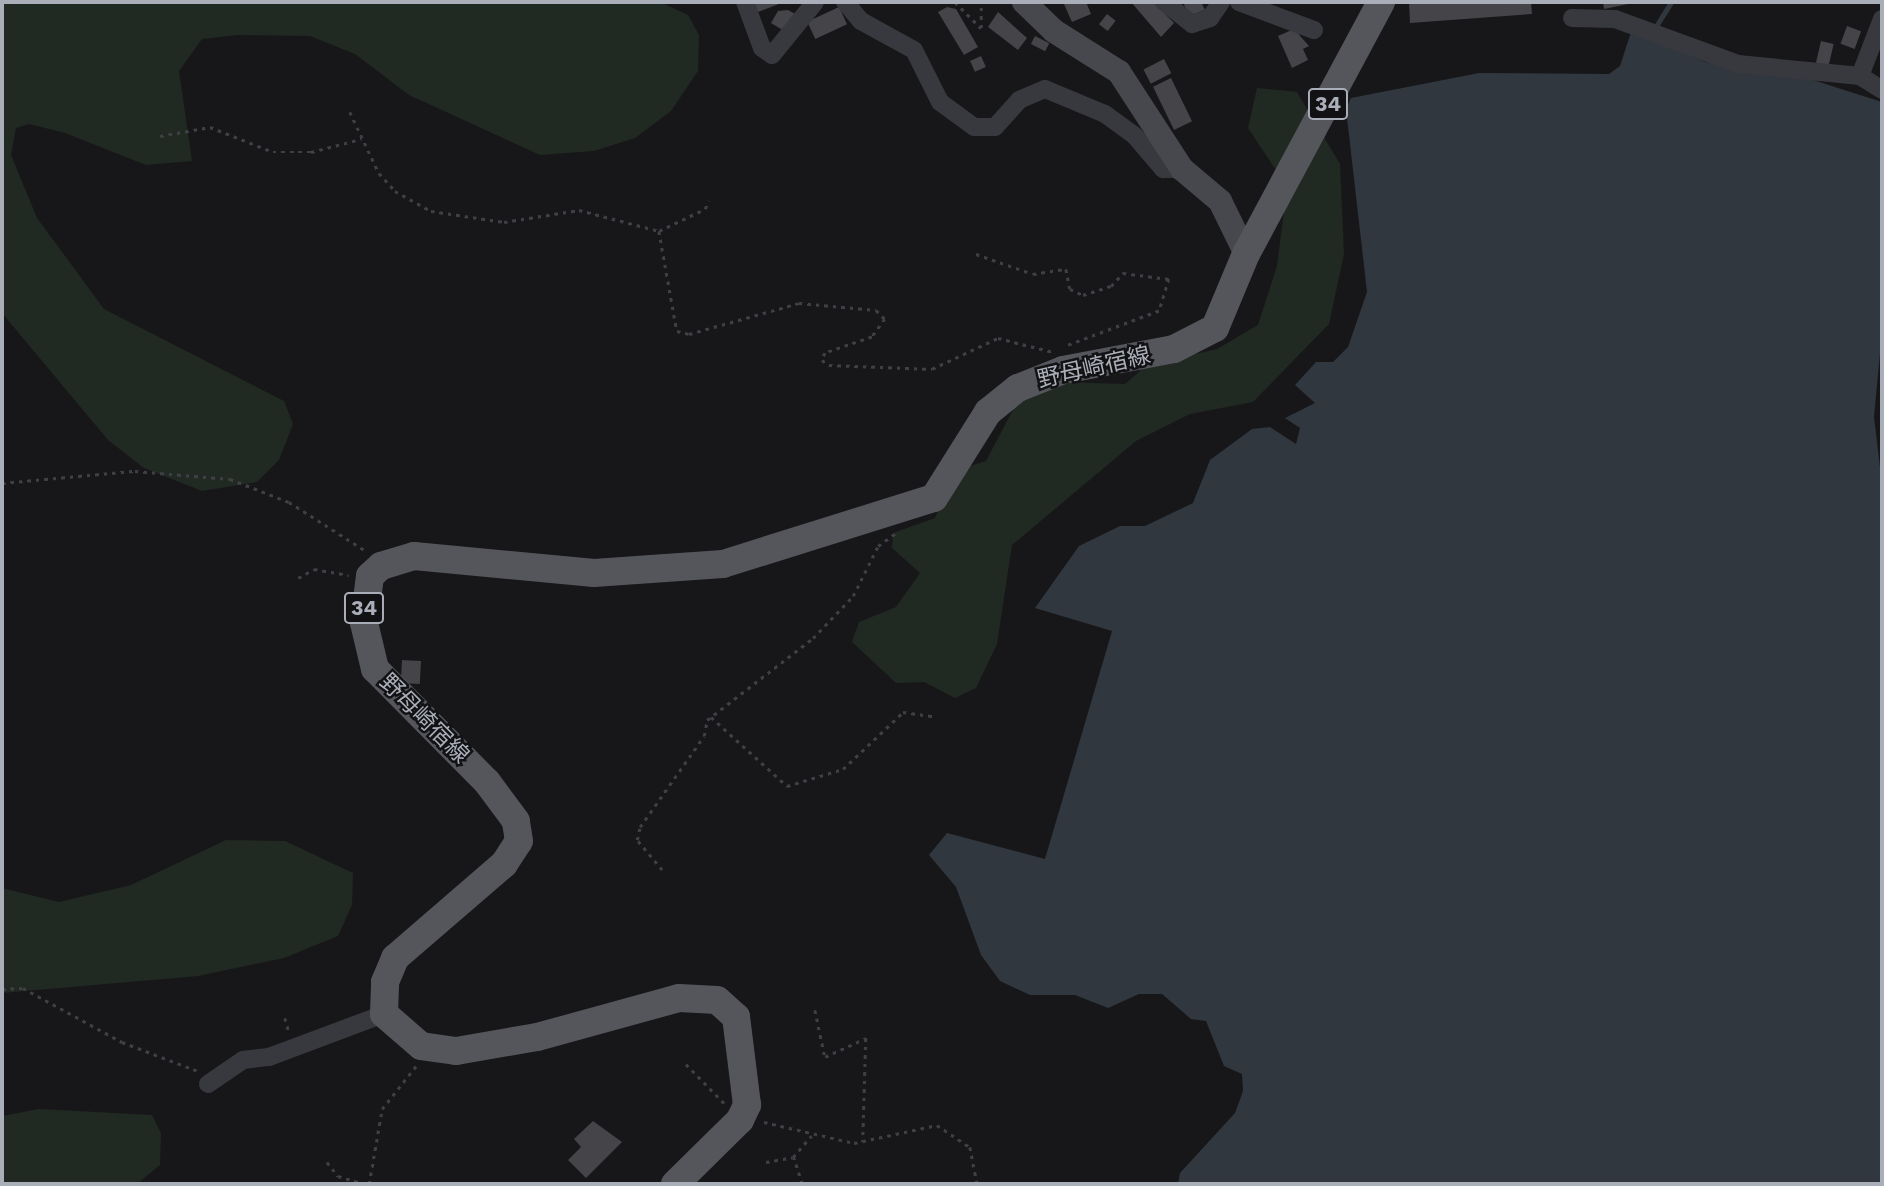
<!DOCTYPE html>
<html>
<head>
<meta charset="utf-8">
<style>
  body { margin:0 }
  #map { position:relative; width:1884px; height:1186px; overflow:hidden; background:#171719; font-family:"Work Sans","Noto Sans JP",sans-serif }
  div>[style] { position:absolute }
  .green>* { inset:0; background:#212923 }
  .water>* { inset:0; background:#30373e }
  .stream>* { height:4.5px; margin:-2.25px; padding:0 2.25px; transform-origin:2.25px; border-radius:2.25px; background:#30373e }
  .building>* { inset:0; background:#444449; transform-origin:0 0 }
  .path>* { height:2.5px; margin-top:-1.25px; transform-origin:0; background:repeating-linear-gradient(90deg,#3f4045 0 3.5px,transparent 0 8.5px) }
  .street>* { height:18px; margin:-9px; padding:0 9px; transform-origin:9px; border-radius:9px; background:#38393e }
  .secondary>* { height:24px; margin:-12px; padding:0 12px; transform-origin:12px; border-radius:12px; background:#47484e }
  .primary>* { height:28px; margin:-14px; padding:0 14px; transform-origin:14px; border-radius:14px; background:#55565c }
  span { translate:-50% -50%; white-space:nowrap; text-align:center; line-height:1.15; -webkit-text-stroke:5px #121214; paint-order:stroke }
  .shield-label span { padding:2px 5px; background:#121214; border:2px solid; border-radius:5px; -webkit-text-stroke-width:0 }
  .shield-label { font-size:21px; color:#aaaeb8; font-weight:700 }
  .street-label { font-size:23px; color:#aaaeb8 }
  .frame { position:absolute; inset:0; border:4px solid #aaaeb8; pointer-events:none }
</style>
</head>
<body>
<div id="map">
  <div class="green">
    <div style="clip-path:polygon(2px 2px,660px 2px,688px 15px,699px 35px,698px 71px,671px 111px,635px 138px,594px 151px,540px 155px,409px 95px,355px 54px,310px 36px,238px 35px,202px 39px,179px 71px,192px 161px,146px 165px,65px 133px,29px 124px,16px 128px,11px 155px,37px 218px,104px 309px,284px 401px,293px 424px,279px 460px,257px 482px,202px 491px,144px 468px,108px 440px,2px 313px)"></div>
    <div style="clip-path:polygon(1257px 88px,1297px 92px,1340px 164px,1344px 254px,1329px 324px,1253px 402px,1190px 414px,1136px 441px,1012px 545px,997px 644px,976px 688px,955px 698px,924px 682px,896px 683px,852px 642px,859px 622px,896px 607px,920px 573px,892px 548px,893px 533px,935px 518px,946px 491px,967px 467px,986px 461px,1017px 402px,1060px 382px,1125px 384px,1147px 365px,1217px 349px,1258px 325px,1277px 266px,1287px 187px,1248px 128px)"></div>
    <div style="clip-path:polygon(226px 840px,285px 841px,353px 873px,352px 905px,338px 936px,284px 958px,198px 976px,2px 993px,2px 888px,59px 902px,131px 885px)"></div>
    <div style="clip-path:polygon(39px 1109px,152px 1115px,161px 1133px,160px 1165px,137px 1184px,2px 1184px,2px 1116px)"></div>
  </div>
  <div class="water">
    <div style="clip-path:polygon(1632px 29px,1705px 62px,1813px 80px,1882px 102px,1882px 332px,1874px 417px,1882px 484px,1882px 1184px,1178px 1184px,1180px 1173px,1235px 1113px,1243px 1091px,1242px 1074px,1224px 1066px,1206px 1021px,1191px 1019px,1162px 994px,1139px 994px,1108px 1008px,1075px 995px,1030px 995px,1000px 981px,981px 955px,956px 887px,929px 855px,947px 833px,1045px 859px,1112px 631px,1035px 608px,1079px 546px,1120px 526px,1145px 526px,1193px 503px,1210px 460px,1252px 429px,1270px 427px,1296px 444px,1300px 428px,1285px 418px,1315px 403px,1295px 385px,1316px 362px,1333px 362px,1348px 347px,1367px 292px,1346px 109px,1351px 98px,1479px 73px,1609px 74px,1620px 66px)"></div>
  </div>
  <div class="stream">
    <div style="left:1655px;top:28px;width:31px;rotate:-58deg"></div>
  </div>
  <div class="building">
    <div style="clip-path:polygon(754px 2px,778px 2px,779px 4px,758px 12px)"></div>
    <div style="clip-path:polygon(1063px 2px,1086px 2px,1091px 14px,1072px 22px)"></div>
    <div style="clip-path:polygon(1131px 2px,1153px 2px,1174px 23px,1161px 37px)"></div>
    <div style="clip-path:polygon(1183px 2px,1201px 2px,1205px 10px,1189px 16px)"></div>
    <div style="clip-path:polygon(1409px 2px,1531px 2px,1532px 14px,1410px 23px)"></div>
    <div style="clip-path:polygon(1603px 2px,1638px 2px,1604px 9px)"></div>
    <div style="left:839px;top:7px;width:19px;height:35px;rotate:65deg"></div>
    <div style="clip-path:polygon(947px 7px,956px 9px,978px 47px,964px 55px,938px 12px)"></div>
    <div style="clip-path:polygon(788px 10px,797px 15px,786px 32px,771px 23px,778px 11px)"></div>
    <div style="clip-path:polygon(998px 12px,1027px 38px,1018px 50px,988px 27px)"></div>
    <div style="left:1107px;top:14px;width:11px;height:13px;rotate:38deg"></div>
    <div style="left:1847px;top:26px;width:15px;height:19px;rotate:20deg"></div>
    <div style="clip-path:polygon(1294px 29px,1309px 46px,1303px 49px,1308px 60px,1292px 68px,1278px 36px)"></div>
    <div style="left:1035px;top:36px;width:16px;height:9px;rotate:27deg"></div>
    <div style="left:1821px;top:41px;width:13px;height:23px;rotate:13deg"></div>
    <div style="left:981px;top:56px;width:12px;height:12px;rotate:66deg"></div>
    <div style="left:1164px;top:59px;width:16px;height:23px;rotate:63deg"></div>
    <div style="left:1171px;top:78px;width:48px;height:20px;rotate:64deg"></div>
    <div style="left:402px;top:660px;width:19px;height:23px;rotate:3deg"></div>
    <div style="clip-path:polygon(593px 1121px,622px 1142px,586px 1178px,568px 1160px,581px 1147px,574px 1139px)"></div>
  </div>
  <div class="path">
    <div style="left:881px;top:2px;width:29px"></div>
    <div style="left:955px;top:2px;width:37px;rotate:45deg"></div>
    <div style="left:981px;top:28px;width:26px;rotate:-90deg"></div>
    <div style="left:350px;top:112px;width:68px;rotate:64.6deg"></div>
    <div style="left:379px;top:173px;width:24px;rotate:48deg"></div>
    <div style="left:395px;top:191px;width:41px;rotate:29.1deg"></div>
    <div style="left:431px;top:211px;width:74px;rotate:8.6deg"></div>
    <div style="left:504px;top:222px;width:76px;rotate:-9.1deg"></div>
    <div style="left:579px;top:210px;width:83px;rotate:14.7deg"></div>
    <div style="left:659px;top:231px;width:102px;rotate:79.8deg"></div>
    <div style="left:677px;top:331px;width:12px;rotate:14deg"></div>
    <div style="left:689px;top:334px;width:114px;rotate:-15.7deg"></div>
    <div style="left:799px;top:303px;width:77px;rotate:5.2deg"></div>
    <div style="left:876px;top:310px;width:13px;rotate:45deg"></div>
    <div style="left:885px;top:319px;width:22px;rotate:126deg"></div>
    <div style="left:872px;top:337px;width:50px;rotate:161.2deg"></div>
    <div style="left:825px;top:353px;width:8px;rotate:113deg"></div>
    <div style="left:822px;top:360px;width:9px;rotate:36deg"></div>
    <div style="left:829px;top:365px;width:103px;rotate:2.2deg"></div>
    <div style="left:932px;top:369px;width:73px;rotate:-25.2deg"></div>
    <div style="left:998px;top:338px;width:57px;rotate:14.3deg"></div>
    <div style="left:160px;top:136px;width:51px;rotate:-10.2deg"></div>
    <div style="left:210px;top:127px;width:68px;rotate:21.6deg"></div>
    <div style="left:273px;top:152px;width:38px"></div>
    <div style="left:311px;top:152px;width:52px;rotate:-14.6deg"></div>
    <div style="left:659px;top:231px;width:51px;rotate:-25.6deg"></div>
    <div style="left:705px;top:209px;width:9px;rotate:-69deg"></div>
    <div style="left:976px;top:254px;width:60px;rotate:19.3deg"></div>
    <div style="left:1033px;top:274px;width:33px;rotate:-9deg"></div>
    <div style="left:1066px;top:269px;width:20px;rotate:79deg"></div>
    <div style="left:1070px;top:289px;width:14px;rotate:25deg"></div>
    <div style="left:1083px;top:295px;width:29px;rotate:-18deg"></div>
    <div style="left:1111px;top:286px;width:18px;rotate:-47deg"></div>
    <div style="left:1123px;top:273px;width:46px;rotate:7.4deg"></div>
    <div style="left:1169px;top:279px;width:34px;rotate:107deg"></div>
    <div style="left:1159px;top:311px;width:99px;rotate:159.4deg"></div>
    <div style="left:2px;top:483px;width:134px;rotate:-5.2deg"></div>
    <div style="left:135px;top:471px;width:95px;rotate:4.8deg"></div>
    <div style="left:230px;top:479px;width:63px;rotate:21.3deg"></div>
    <div style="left:289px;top:502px;width:91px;rotate:32.5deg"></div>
    <div style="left:298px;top:578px;width:18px;rotate:-29deg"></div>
    <div style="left:314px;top:569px;width:35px;rotate:10deg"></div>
    <div style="left:711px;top:717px;width:103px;rotate:42.2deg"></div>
    <div style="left:787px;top:786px;width:59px;rotate:-16.9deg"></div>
    <div style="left:843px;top:769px;width:83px;rotate:-43.5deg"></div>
    <div style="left:903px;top:712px;width:30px;rotate:8deg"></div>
    <div style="left:662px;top:870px;width:39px;rotate:-130deg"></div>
    <div style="left:637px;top:840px;width:13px;rotate:-77deg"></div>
    <div style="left:640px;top:827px;width:111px;rotate:-54.9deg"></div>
    <div style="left:704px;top:736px;width:16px;rotate:-79deg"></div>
    <div style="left:707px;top:720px;width:134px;rotate:-37.7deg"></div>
    <div style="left:813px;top:638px;width:58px;rotate:-46.4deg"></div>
    <div style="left:853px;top:596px;width:56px;rotate:-63.4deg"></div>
    <div style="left:878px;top:546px;width:22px;rotate:-36deg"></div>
    <div style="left:2px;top:989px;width:21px;rotate:-3deg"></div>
    <div style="left:23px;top:988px;width:113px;rotate:28.6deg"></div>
    <div style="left:122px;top:1042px;width:81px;rotate:20.9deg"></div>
    <div style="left:815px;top:1010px;width:48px;rotate:78deg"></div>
    <div style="left:825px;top:1057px;width:45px;rotate:-24.9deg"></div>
    <div style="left:866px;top:1038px;width:104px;rotate:91.7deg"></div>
    <div style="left:285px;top:1018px;width:15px;rotate:74deg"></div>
    <div style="left:686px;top:1064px;width:56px;rotate:45.7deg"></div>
    <div style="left:764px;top:1122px;width:92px;rotate:13.1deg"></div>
    <div style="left:854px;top:1143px;width:85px;rotate:-12.2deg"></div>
    <div style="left:937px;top:1125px;width:40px;rotate:34deg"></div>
    <div style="left:970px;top:1147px;width:38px;rotate:79deg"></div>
    <div style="left:327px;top:1162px;width:18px;rotate:52deg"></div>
    <div style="left:338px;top:1176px;width:28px;rotate:17deg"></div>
    <div style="left:766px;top:1162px;width:27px;rotate:-10deg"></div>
    <div style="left:369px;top:1184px;width:76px;rotate:-80.2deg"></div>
    <div style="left:382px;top:1109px;width:55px;rotate:-51.7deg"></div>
    <div style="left:802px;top:1184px;width:28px;rotate:-108deg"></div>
    <div style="left:793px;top:1157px;width:28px;rotate:-49deg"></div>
  </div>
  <div class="street">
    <div style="left:745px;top:2px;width:49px;rotate:69.7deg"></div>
    <div style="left:762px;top:48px;width:12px;rotate:35deg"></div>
    <div style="left:772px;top:55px;width:68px;rotate:-50.9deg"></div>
    <div style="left:845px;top:2px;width:25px;rotate:50deg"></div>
    <div style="left:861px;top:21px;width:60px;rotate:28.7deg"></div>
    <div style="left:914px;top:50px;width:58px;rotate:63.4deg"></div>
    <div style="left:940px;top:102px;width:42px;rotate:36.3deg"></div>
    <div style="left:974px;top:127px;width:21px"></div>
    <div style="left:995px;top:127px;width:36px;rotate:-48deg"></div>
    <div style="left:1019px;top:100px;width:28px;rotate:-23deg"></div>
    <div style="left:1045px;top:89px;width:65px;rotate:22.6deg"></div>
    <div style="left:1105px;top:114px;width:36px;rotate:36deg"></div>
    <div style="left:1134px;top:135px;width:45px;rotate:49.5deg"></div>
    <div style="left:1163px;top:169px;width:19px"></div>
    <div style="left:1164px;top:2px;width:36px;rotate:38deg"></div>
    <div style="left:1192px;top:24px;width:19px;rotate:-18deg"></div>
    <div style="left:1210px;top:18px;width:19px;rotate:-55deg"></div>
    <div style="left:1239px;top:2px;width:80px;rotate:20.5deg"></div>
    <div style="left:1572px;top:18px;width:43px;rotate:1.3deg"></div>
    <div style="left:1615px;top:19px;width:131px;rotate:20.1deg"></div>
    <div style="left:1738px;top:64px;width:123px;rotate:5.6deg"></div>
    <div style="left:1860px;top:76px;width:26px;rotate:32deg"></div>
    <div style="left:1860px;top:76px;width:61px;rotate:-68.9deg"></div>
    <div style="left:208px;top:1084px;width:42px;rotate:-34.4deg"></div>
    <div style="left:243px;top:1060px;width:26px;rotate:-7deg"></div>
    <div style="left:269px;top:1057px;width:123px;rotate:-20.5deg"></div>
  </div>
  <div class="secondary">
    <div style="left:1024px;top:2px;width:42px;rotate:44deg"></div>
    <div style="left:1054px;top:31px;width:77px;rotate:32.2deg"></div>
    <div style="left:1119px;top:72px;width:116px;rotate:57deg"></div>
    <div style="left:1182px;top:169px;width:50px;rotate:40.1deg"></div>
    <div style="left:1220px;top:201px;width:59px;rotate:63.9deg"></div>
  </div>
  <div class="primary">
    <div style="left:675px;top:1184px;width:91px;rotate:-44.6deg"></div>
    <div style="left:740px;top:1120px;width:17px;rotate:-65deg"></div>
    <div style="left:747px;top:1105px;width:89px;rotate:-97.1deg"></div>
    <div style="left:736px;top:1017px;width:25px;rotate:-138deg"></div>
    <div style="left:717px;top:1000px;width:38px;rotate:-177deg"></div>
    <div style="left:679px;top:998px;width:147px;rotate:164.6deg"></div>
    <div style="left:537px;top:1037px;width:82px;rotate:170.2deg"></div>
    <div style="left:456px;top:1051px;width:35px;rotate:-172deg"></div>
    <div style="left:421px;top:1046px;width:49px;rotate:-139.1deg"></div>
    <div style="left:384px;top:1014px;width:32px;rotate:-88deg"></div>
    <div style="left:385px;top:982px;width:26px;rotate:-67deg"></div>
    <div style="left:395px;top:958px;width:144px;rotate:-40.8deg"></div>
    <div style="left:504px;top:864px;width:27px;rotate:-57deg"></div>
    <div style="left:519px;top:841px;width:20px;rotate:-99deg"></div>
    <div style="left:516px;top:821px;width:49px;rotate:-126.6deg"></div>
    <div style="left:487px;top:782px;width:159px;rotate:-134.7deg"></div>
    <div style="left:375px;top:669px;width:47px;rotate:-103.4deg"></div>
    <div style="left:364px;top:623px;width:47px;rotate:-82.7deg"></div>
    <div style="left:370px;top:576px;width:15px;rotate:-42deg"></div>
    <div style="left:381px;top:566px;width:34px;rotate:-17deg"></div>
    <div style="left:414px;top:556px;width:181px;rotate:5.4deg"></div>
    <div style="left:594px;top:573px;width:129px;rotate:-4deg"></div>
    <div style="left:723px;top:564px;width:221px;rotate:-17.4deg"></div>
    <div style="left:934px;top:498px;width:102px;rotate:-57.9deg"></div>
    <div style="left:988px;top:412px;width:38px;rotate:-39deg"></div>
    <div style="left:1018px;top:388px;width:48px;rotate:-21.8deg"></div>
    <div style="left:1063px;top:370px;width:113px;rotate:-10.7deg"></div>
    <div style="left:1174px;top:349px;width:46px;rotate:-27.1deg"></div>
    <div style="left:1215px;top:328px;width:80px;rotate:-67.3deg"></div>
    <div style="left:1246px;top:254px;width:286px;rotate:-61.8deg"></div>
  </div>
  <div class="shield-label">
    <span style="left:1328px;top:104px">34</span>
    <span style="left:364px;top:608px">34</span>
  </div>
  <div class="street-label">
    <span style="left:1094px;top:368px;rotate:-13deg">野母崎宿線</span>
    <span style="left:424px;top:719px;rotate:45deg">野母崎宿線</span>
  </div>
  <div class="frame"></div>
</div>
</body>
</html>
